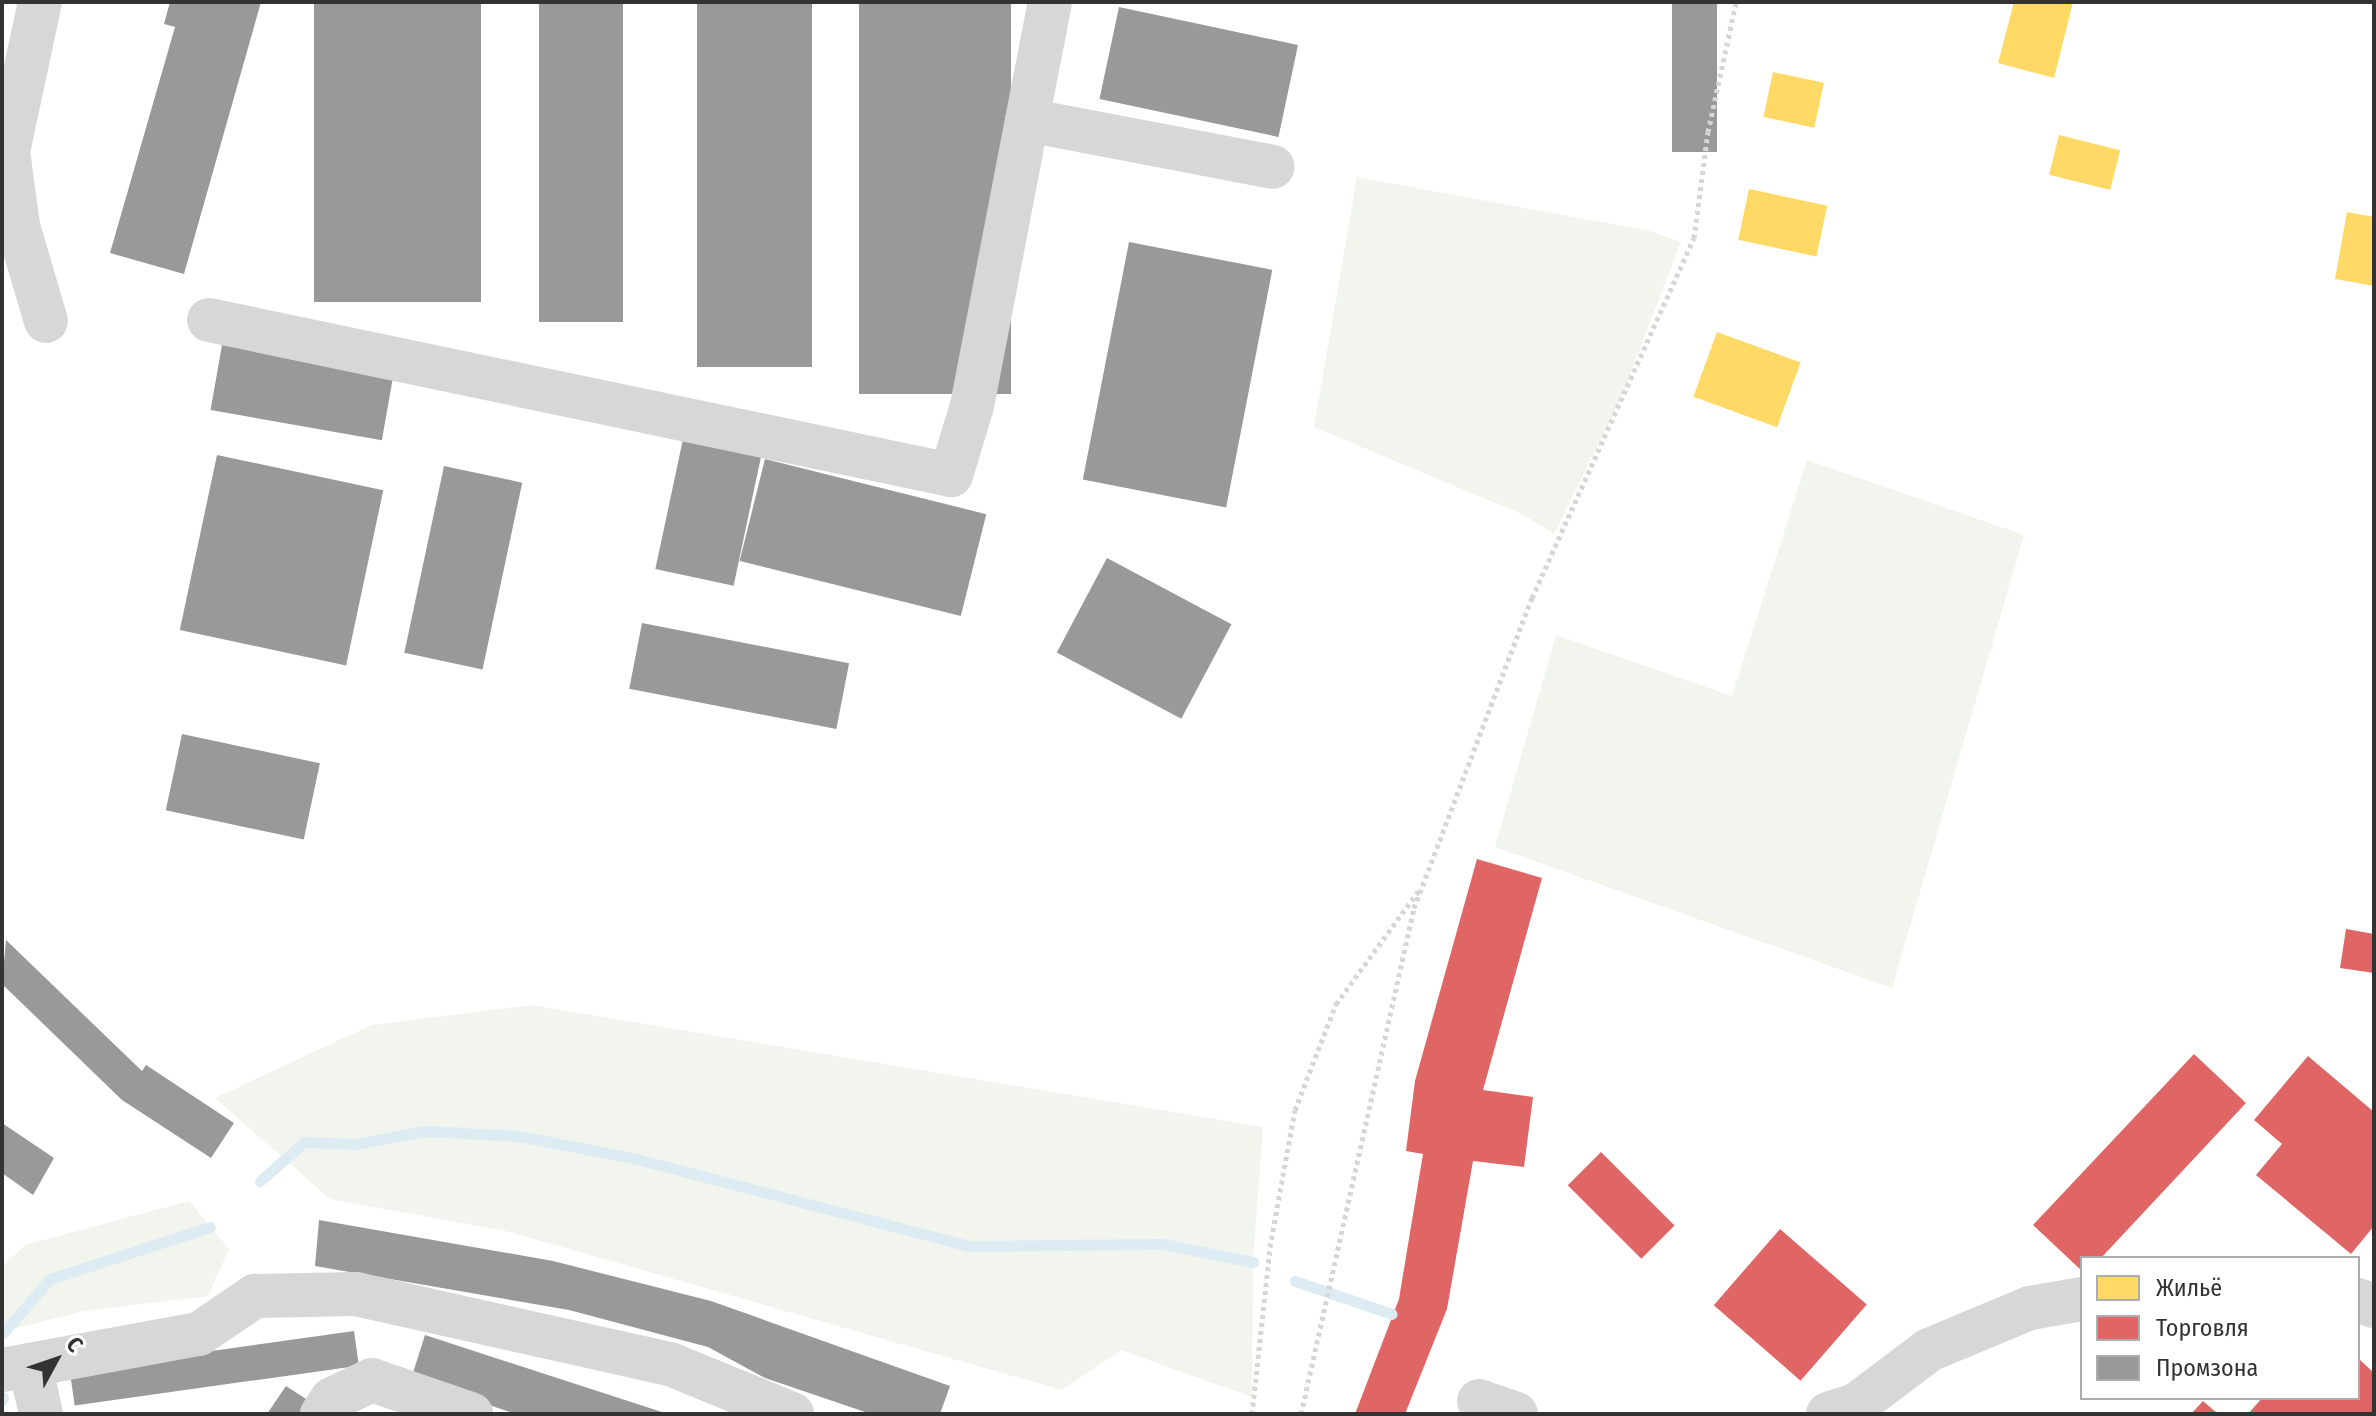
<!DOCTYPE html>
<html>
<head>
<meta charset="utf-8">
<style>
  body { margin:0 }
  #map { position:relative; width:2376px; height:1416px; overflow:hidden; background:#fff; font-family:"Fira Sans Condensed",sans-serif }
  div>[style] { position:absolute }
  .green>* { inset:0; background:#f1f5ed }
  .homes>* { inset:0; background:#ffd966; transform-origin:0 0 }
  .shops>* { inset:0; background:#e06666; transform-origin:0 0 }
  .industry>* { inset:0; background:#999; transform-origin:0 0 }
  .stream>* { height:11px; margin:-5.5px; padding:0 5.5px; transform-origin:5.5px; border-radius:5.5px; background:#ddebf3 }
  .path>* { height:5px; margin-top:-2.5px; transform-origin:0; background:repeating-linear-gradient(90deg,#d6d6d6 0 4px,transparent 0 8px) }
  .minor>* { height:44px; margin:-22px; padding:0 22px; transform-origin:22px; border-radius:22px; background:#d7d7d7 }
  span { translate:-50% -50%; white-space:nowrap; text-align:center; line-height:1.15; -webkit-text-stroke:8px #fff; paint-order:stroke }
  .frame { position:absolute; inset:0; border:4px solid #333; pointer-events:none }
  .legend { position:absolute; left:2080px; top:1256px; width:280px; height:144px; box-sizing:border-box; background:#fff; border:2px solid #adadad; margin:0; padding:10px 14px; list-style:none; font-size:24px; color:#333 }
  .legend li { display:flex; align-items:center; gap:16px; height:40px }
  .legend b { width:40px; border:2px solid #adadad }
  .north { position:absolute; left:16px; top:1320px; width:80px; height:80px; -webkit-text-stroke:6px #fff; paint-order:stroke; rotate:50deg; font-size:22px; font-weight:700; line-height:32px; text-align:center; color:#333 }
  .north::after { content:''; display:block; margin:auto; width:28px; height:36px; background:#333; clip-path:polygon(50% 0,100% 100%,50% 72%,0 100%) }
</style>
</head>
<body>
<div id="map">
  <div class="green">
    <div style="clip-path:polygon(1357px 177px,1650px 231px,1681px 242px,1621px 398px,1554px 534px,1524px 515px,1314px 427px)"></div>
    <div style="clip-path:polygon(1807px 460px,2024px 535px,1892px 988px,1495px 847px,1556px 635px,1732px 696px)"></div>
    <div style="clip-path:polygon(531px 1005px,1263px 1127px,1253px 1262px,1252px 1397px,1121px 1350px,1062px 1390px,506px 1231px,330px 1199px,215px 1098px,372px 1025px)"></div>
    <div style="clip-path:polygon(189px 1201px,229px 1249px,208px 1296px,85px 1311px,2px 1332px,2px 1267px,25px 1245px)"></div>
  </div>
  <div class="homes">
    <div style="clip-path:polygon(2014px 2px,2073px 2px,2054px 78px,1998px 63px)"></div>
    <div style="left:1773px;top:72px;width:52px;height:46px;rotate:12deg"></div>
    <div style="left:2059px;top:135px;width:63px;height:41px;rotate:14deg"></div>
    <div style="left:1749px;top:189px;width:80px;height:52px;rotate:12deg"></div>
    <div style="clip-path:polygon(2347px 212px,2374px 217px,2374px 286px,2335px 279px)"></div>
    <div style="left:1717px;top:332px;width:89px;height:69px;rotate:20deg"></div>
  </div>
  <div class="shops">
    <div style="clip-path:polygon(1477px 859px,1542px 878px,1483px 1090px,1533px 1097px,1524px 1167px,1473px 1161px,1447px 1309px,1405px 1414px,1355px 1414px,1399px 1299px,1423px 1154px,1406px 1151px,1415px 1081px)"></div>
    <div style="clip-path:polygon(2346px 929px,2374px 934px,2374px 973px,2340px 968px)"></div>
    <div style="clip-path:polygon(2194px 1054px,2246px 1103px,2101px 1258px,2082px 1258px,2082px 1271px,2033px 1225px)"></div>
    <div style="clip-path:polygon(2308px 1056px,2374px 1112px,2374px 1226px,2351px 1254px,2256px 1175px,2282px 1144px,2254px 1120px)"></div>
    <div style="left:1601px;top:1152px;width:104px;height:47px;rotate:45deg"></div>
    <div style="left:1780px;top:1229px;width:115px;height:101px;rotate:41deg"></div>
    <div style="clip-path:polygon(2358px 1358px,2374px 1373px,2374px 1414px,2248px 1414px,2262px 1398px,2358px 1398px)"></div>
    <div style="clip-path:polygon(2203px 1401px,2218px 1414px,2191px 1414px)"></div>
  </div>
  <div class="industry">
    <div style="clip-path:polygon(170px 2px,261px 2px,184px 274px,110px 253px,175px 27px,164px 24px)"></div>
    <div style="left:314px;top:2px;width:167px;height:300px"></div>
    <div style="left:539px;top:2px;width:84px;height:320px"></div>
    <div style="left:697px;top:2px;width:115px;height:365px"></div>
    <div style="left:859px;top:2px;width:152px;height:392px"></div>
    <div style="left:1672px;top:2px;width:45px;height:150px"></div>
    <div style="left:1119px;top:7px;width:183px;height:94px;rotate:12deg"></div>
    <div style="left:1129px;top:242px;width:146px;height:242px;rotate:11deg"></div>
    <div style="left:222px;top:345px;width:174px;height:66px;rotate:10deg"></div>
    <div style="left:683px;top:439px;width:80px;height:133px;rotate:12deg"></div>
    <div style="left:217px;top:455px;width:170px;height:179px;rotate:12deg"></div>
    <div style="left:765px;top:459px;width:228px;height:105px;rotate:14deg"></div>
    <div style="left:444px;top:466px;width:80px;height:191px;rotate:12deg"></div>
    <div style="left:1107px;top:558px;width:141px;height:107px;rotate:28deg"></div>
    <div style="left:642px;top:623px;width:211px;height:67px;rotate:11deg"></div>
    <div style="left:182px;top:734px;width:141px;height:78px;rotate:12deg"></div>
    <div style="clip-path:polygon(6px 940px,142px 1071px,146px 1065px,234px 1123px,211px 1158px,122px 1100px,2px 984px)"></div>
    <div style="clip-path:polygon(2px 1123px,54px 1158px,33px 1195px,2px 1173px)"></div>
    <div style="clip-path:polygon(319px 1220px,553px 1261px,711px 1301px,950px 1386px,940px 1414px,871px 1414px,765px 1378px,708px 1347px,569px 1310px,315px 1266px)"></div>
    <div style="left:354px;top:1331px;width:35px;height:287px;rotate:82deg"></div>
    <div style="clip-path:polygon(425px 1335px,665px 1413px,665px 1414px,516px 1414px,411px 1379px)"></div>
    <div style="clip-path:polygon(286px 1386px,320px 1408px,317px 1414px,267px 1414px)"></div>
  </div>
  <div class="stream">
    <div style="left:260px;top:1181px;width:59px;rotate:-41.6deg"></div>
    <div style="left:304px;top:1142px;width:51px;rotate:2.2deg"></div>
    <div style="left:355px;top:1144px;width:71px;rotate:-10.5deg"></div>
    <div style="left:425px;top:1131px;width:93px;rotate:3.1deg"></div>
    <div style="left:518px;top:1136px;width:121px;rotate:10.9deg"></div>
    <div style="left:637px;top:1159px;width:343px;rotate:14.7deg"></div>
    <div style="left:969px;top:1246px;width:194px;rotate:-0.6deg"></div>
    <div style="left:1163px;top:1244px;width:92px;rotate:11.3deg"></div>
    <div style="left:1295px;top:1281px;width:102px;rotate:18.8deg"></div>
    <div style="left:3px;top:1333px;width:72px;rotate:-49deg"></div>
    <div style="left:50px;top:1279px;width:168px;rotate:-18deg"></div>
    <div style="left:2px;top:1400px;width:3px;rotate:-72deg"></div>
  </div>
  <div class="path">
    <div style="left:1252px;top:1414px;width:168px;rotate:-83.8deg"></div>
    <div style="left:1270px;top:1247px;width:139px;rotate:-79.7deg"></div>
    <div style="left:1295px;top:1110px;width:114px;rotate:-68.9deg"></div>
    <div style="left:1336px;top:1004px;width:141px;rotate:-53.9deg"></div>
    <div style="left:1301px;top:1414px;width:518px;rotate:-77.41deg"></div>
    <div style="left:1414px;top:908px;width:332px;rotate:-69.2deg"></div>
    <div style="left:1532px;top:598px;width:395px;rotate:-65.8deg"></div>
    <div style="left:1694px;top:238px;width:107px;rotate:-82.5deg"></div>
    <div style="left:1708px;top:132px;width:133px;rotate:-77.8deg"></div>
  </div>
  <div class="minor">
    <div style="left:40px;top:2px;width:152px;rotate:102.1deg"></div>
    <div style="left:8px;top:151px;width:76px;rotate:82.4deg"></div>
    <div style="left:18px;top:226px;width:99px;rotate:73.6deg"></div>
    <div style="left:1050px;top:2px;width:120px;rotate:101deg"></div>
    <div style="left:1027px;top:120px;width:250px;rotate:10.8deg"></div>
    <div style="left:209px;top:320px;width:758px;rotate:11.8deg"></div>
    <div style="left:951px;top:475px;width:72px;rotate:-73.1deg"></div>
    <div style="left:972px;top:406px;width:291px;rotate:-79.1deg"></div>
    <div style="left:2358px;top:1300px;width:17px;rotate:21deg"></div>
    <div style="left:30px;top:1365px;width:50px;rotate:77.3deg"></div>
    <div style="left:2px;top:1370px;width:200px;rotate:-10.4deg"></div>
    <div style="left:199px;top:1334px;width:68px;rotate:-34.2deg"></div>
    <div style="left:255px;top:1296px;width:101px;rotate:-1.1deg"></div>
    <div style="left:356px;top:1294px;width:322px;rotate:12.6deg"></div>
    <div style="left:670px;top:1364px;width:132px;rotate:22.3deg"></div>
    <div style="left:1479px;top:1401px;width:39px;rotate:19deg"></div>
    <div style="left:322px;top:1414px;width:18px;rotate:-56deg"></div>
    <div style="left:332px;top:1399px;width:44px;rotate:-25.4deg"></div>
    <div style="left:372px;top:1380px;width:105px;rotate:19deg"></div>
    <div style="left:1828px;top:1414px;width:29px;rotate:-18deg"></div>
    <div style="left:1856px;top:1405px;width:91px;rotate:-37deg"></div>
    <div style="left:1929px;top:1350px;width:109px;rotate:-22.6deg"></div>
    <div style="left:2030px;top:1308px;width:53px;rotate:-9.8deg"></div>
  </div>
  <div class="frame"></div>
  <ul class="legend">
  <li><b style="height:22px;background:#ffd966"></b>Жильё</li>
  <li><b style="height:22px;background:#e06666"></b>Торговля</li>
  <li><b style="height:22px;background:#999"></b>Промзона</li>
  </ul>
  <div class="north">С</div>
</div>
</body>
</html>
